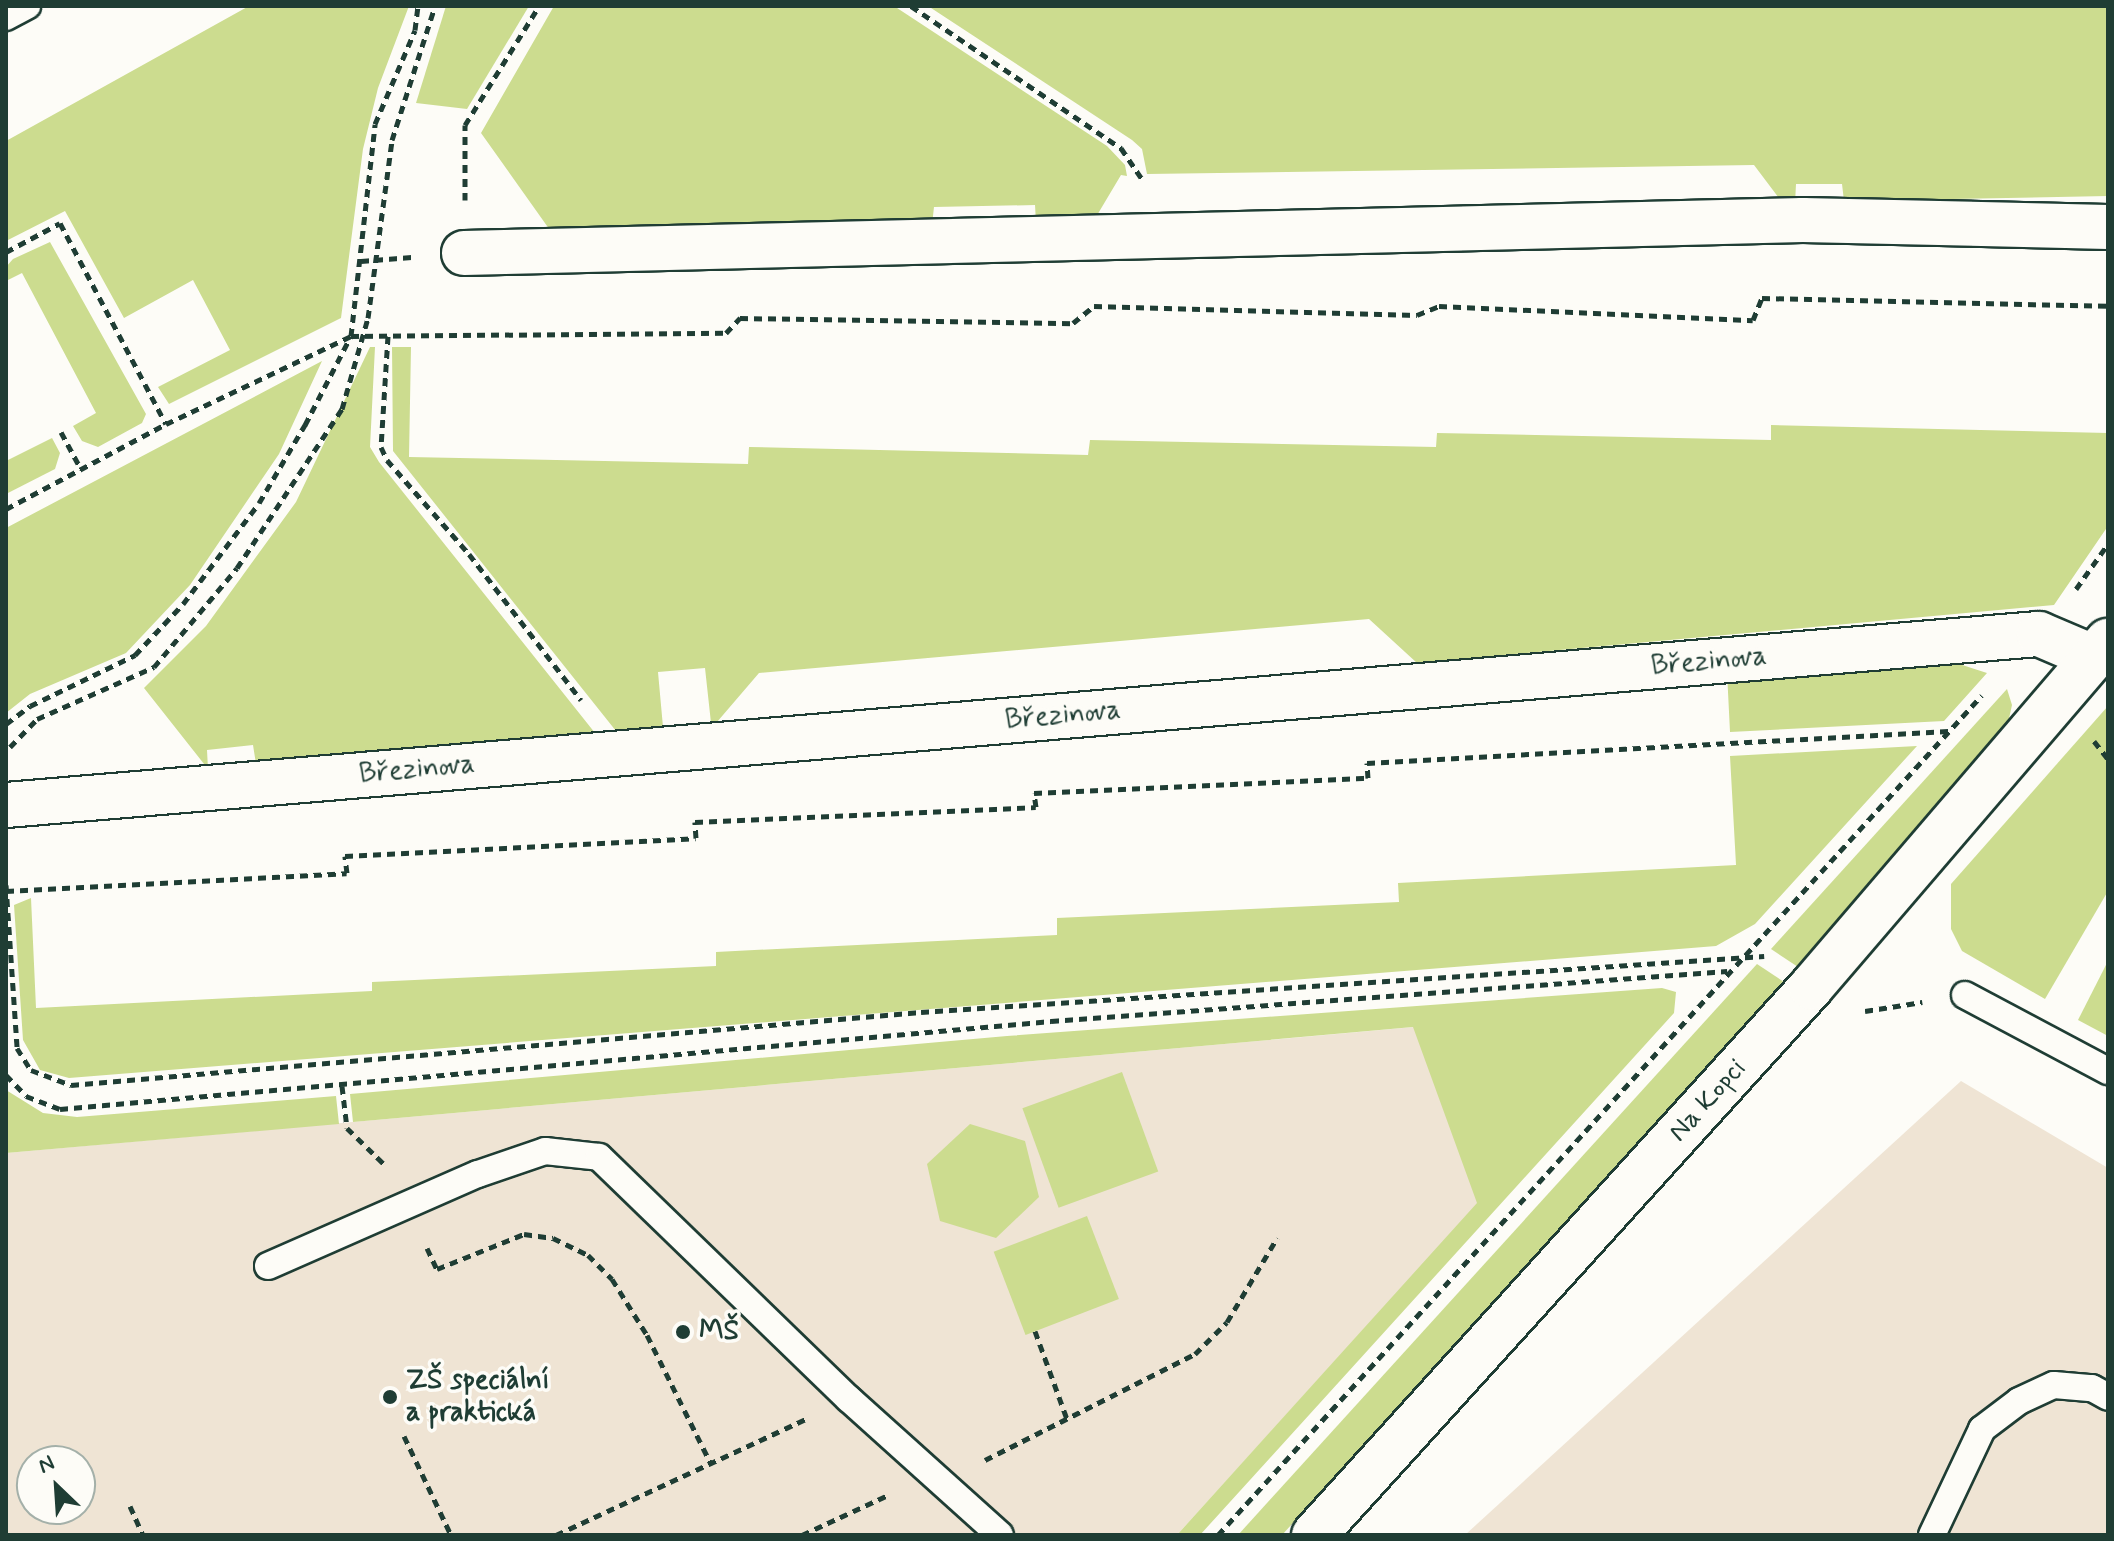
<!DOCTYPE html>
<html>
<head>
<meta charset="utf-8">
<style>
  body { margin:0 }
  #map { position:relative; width:2114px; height:1541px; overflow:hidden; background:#fdfcf7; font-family:Mynerve,sans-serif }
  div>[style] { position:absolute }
  .built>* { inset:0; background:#efe4d4 }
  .green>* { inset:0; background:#ccdc8f; transform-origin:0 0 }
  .path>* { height:5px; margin-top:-2.5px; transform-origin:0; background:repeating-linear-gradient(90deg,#1f3d34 0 8px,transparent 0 14px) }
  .roads { filter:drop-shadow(2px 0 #1f3d34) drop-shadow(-2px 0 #1f3d34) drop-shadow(0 2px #1f3d34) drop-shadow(0 -2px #1f3d34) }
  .service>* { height:26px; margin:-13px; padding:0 13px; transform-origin:13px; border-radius:13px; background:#fdfcf7 }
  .minor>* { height:44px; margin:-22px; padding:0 22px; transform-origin:22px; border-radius:22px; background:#fdfcf7 }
  .dots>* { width:22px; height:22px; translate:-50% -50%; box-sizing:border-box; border:4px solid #fdfcf7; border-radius:50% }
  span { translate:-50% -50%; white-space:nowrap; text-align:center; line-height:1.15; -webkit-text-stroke:7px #fdfcf7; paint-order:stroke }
  .street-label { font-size:28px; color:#1f3d34 }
  .poi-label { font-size:28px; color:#1f3d34; font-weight:700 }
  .left { translate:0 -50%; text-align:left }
  .frame { position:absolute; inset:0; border:8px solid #1f3d34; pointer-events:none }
  .north { position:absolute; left:16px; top:1445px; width:80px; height:80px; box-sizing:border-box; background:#fdfcf7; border:2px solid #a4b0a9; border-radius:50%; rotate:335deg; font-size:22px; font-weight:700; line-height:32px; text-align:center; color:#1f3d34 }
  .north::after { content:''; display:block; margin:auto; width:28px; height:36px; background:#1f3d34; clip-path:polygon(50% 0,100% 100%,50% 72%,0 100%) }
</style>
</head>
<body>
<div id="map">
  <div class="built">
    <div style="clip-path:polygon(evenodd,1414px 1027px,1478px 1203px,1177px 1535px,6px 1535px,6px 1153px,1414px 1027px,32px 1461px,80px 1461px,80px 1509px,32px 1509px,32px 1461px)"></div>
    <div style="clip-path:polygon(1961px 1081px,2108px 1168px,2108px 1535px,1465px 1535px)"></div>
  </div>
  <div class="green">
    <div style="clip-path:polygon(249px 6px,409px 6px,378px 88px,363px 149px,341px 318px,169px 404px,158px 387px,230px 350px,193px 280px,124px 318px,65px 211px,6px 241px,6px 141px)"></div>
    <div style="clip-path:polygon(446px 6px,529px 6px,467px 109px,416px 103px)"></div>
    <div style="clip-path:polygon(554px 6px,894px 6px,1107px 146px,1125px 165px,1127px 176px,1121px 175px,1093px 222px,1036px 223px,1035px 205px,934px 207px,932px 225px,552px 233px,481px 133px)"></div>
    <div style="clip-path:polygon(928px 6px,2108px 6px,2108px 196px,1844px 201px,1842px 184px,1796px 184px,1795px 204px,1785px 206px,1754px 165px,1147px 174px,1142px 149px,1132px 140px)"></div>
    <div style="clip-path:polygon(50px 242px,146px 414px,142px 423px,98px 447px,82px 441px,73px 426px,96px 413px,22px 273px,6px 281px,6px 267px,13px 259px)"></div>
    <div style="clip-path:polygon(370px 347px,375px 347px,370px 447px,379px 462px,595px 733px,256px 764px,253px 745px,207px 750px,208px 769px,144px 688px,206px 626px,296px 502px)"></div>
    <div style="clip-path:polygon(392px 347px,411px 347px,409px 457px,748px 464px,749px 447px,1088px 455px,1090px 440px,1436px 447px,1437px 433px,1771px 440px,1771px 425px,2108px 433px,2108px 526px,2054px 605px,1417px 663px,1369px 619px,759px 673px,717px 722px,711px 723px,705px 668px,658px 672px,663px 727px,616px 731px,393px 451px)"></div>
    <div style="clip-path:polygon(322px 361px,279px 454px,190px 585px,126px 653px,30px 694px,6px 713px,6px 528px)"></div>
    <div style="clip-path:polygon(52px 438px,60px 453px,55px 469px,6px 494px,6px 461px)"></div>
    <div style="clip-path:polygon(1956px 663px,1987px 673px,1944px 721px,1730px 732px,1727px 672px,1828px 674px)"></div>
    <div style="clip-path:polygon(2007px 689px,2012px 705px,2006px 732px,1798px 967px,1771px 949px)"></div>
    <div style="clip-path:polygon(2108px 706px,2108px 891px,2045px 999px,1962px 951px,1951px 929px,1951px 884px)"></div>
    <div style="clip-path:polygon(1917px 746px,1755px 924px,1716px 946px,69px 1078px,40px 1070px,23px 1040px,14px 905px,31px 898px,36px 1008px,372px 991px,372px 982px,716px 966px,716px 952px,1057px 935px,1057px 918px,1399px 902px,1398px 883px,1736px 865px,1730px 756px)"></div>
    <div style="clip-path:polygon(2108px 961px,2108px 1036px,2078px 1020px)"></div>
    <div style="clip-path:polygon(1757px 964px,1784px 982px,1618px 1167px,1282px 1535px,1238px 1535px)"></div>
    <div style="clip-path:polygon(1662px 988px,1676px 992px,1674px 1013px,1200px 1535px,1177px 1535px,1477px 1203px,1413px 1027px,353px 1122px,350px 1094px,1007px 1036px)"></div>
    <div style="left:1122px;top:1072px;width:106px;height:106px;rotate:70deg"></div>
    <div style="clip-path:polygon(6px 1090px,43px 1113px,77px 1117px,336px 1096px,339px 1124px,6px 1153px)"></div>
    <div style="clip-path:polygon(970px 1124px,1025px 1141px,1039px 1197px,996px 1238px,940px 1221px,927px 1164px)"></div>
    <div style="left:1087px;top:1216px;width:89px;height:100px;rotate:69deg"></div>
  </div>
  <div class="path">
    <div style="left:911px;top:6px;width:254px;rotate:34.1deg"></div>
    <div style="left:1121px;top:148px;width:41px;rotate:55.9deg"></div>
    <div style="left:465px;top:200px;width:75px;rotate:-90deg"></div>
    <div style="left:465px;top:125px;width:140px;rotate:-58.1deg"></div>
    <div style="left:6px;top:252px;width:61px;rotate:-28.2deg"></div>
    <div style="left:60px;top:223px;width:227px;rotate:62.2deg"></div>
    <div style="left:361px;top:261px;width:51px;rotate:-4.5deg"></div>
    <div style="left:388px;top:336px;width:111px;rotate:93.6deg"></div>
    <div style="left:381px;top:447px;width:14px;rotate:65deg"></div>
    <div style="left:387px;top:460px;width:125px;rotate:48.9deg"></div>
    <div style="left:469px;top:554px;width:184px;rotate:52.5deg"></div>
    <div style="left:61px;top:432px;width:42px;rotate:61.6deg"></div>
    <div style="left:6px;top:509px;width:181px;rotate:-28deg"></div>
    <div style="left:166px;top:424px;width:205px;rotate:-25.4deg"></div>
    <div style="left:351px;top:336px;width:375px;rotate:-0.5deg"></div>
    <div style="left:726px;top:333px;width:21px;rotate:-47deg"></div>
    <div style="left:740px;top:318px;width:333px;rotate:0.9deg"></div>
    <div style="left:1073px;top:323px;width:27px;rotate:-39deg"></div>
    <div style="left:1094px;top:306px;width:323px;rotate:1.6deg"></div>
    <div style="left:1417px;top:315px;width:24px;rotate:-22deg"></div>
    <div style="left:1439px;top:306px;width:314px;rotate:2.6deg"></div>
    <div style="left:1753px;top:320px;width:24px;rotate:-68deg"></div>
    <div style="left:1762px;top:298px;width:346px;rotate:1.3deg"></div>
    <div style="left:2076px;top:589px;width:55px;rotate:-54.6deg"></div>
    <div style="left:6px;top:724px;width:30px;rotate:-37deg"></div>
    <div style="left:30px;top:706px;width:117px;rotate:-25.9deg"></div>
    <div style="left:135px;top:655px;width:70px;rotate:-46.7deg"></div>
    <div style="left:183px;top:604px;width:126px;rotate:-53deg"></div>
    <div style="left:259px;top:503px;width:91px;rotate:-59.5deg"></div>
    <div style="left:305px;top:425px;width:100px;rotate:-62.7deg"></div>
    <div style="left:351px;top:336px;width:213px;rotate:-83.5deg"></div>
    <div style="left:375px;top:124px;width:102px;rotate:-66.9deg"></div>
    <div style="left:415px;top:30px;width:24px;rotate:-83deg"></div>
    <div style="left:2094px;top:741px;width:23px;rotate:52deg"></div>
    <div style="left:10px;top:747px;width:39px;rotate:-46deg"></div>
    <div style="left:37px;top:719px;width:128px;rotate:-24deg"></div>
    <div style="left:154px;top:667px;width:129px;rotate:-50deg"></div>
    <div style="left:237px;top:568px;width:191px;rotate:-56.6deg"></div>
    <div style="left:342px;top:409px;width:95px;rotate:-74.1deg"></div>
    <div style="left:368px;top:318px;width:180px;rotate:-82.3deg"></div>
    <div style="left:392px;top:140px;width:141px;rotate:-72.2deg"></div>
    <div style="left:6px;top:885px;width:163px;rotate:86.1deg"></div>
    <div style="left:17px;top:1048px;width:26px;rotate:58deg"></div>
    <div style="left:31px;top:1070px;width:43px;rotate:20.6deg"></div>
    <div style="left:71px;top:1085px;width:853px;rotate:-4.91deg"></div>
    <div style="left:921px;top:1012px;width:845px;rotate:-3.8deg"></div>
    <div style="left:6px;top:891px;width:341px;rotate:-3deg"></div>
    <div style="left:347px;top:873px;width:17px;rotate:-97deg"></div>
    <div style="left:345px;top:856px;width:351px;rotate:-2.9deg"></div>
    <div style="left:696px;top:838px;width:16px;rotate:-94deg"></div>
    <div style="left:695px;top:822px;width:341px;rotate:-2.5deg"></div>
    <div style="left:1036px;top:807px;width:14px;rotate:-98deg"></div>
    <div style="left:1034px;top:793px;width:334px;rotate:-2.6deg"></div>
    <div style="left:1368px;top:778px;width:15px;rotate:-94deg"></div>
    <div style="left:1367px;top:763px;width:582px;rotate:-3.15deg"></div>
    <div style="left:1865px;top:1011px;width:58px;rotate:-9deg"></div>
    <div style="left:6px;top:1075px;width:29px;rotate:46deg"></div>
    <div style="left:26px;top:1096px;width:36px;rotate:21deg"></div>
    <div style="left:60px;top:1109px;width:995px;rotate:-5.07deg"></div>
    <div style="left:1051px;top:1021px;width:678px;rotate:-4.23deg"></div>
    <div style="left:342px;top:1086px;width:42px;rotate:83.2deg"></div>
    <div style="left:347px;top:1128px;width:53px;rotate:44.2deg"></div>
    <div style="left:427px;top:1248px;width:23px;rotate:65deg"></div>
    <div style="left:437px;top:1269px;width:94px;rotate:-21.9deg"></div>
    <div style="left:524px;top:1234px;width:29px;rotate:8deg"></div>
    <div style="left:553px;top:1238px;width:39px;rotate:26deg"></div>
    <div style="left:588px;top:1255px;width:34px;rotate:45deg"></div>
    <div style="left:612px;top:1279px;width:66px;rotate:58deg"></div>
    <div style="left:647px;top:1335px;width:144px;rotate:63.6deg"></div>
    <div style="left:1035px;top:1331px;width:94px;rotate:70deg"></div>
    <div style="left:404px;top:1436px;width:110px;rotate:64.6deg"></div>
    <div style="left:985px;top:1460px;width:235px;rotate:-26.8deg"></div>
    <div style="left:1195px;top:1354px;width:45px;rotate:-45deg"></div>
    <div style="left:1227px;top:1322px;width:98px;rotate:-59.2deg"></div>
    <div style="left:130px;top:1506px;width:32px;rotate:66deg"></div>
    <div style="left:556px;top:1535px;width:276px;rotate:-24.9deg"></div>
    <div style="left:802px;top:1535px;width:95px;rotate:-24.9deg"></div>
    <div style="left:1218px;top:1535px;width:1135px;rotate:-47.71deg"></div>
  </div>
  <div class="roads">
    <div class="service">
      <div style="left:6px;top:17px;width:24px;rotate:-28deg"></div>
      <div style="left:1965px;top:995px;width:162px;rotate:28deg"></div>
      <div style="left:268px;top:1266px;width:229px;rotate:-23.7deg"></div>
      <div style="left:478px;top:1174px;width:71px;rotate:-18.9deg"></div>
      <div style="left:545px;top:1151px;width:54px;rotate:6.3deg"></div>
      <div style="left:599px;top:1157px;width:348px;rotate:44.1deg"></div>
      <div style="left:849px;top:1399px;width:203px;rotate:42deg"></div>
      <div style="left:1932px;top:1535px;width:117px;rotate:-64.7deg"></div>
      <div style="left:1982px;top:1429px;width:46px;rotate:-37.1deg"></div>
      <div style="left:2019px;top:1401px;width:38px;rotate:-25deg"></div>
      <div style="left:2054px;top:1385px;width:38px;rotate:5deg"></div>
      <div style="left:2092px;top:1388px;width:18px;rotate:29deg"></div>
    </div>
    <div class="minor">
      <div style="left:464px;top:253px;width:1339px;rotate:-1.41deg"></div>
      <div style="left:1803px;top:220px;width:305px;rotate:1.3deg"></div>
      <div style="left:6px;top:805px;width:2040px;rotate:-4.81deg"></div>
      <div style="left:2039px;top:634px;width:59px;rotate:23.1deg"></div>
      <div style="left:1314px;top:1535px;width:740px;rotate:-47.79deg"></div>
      <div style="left:1811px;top:987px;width:456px;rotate:-49.4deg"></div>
    </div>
  </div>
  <div class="dots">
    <div style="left:683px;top:1332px;background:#1f3d34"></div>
    <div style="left:390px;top:1397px;background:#1f3d34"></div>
  </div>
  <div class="street-label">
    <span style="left:1709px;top:662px;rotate:-5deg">Březinova</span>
    <span style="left:1063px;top:716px;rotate:-5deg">Březinova</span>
    <span style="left:417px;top:770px;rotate:-5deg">Březinova</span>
    <span style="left:1708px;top:1101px;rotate:-48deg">Na Kopci</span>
  </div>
  <div class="poi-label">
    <span class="left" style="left:699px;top:1332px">MŠ</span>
    <span class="left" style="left:406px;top:1397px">ZŠ speciální<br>a praktická</span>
  </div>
  <div class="frame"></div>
  <div class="north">N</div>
</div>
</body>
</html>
